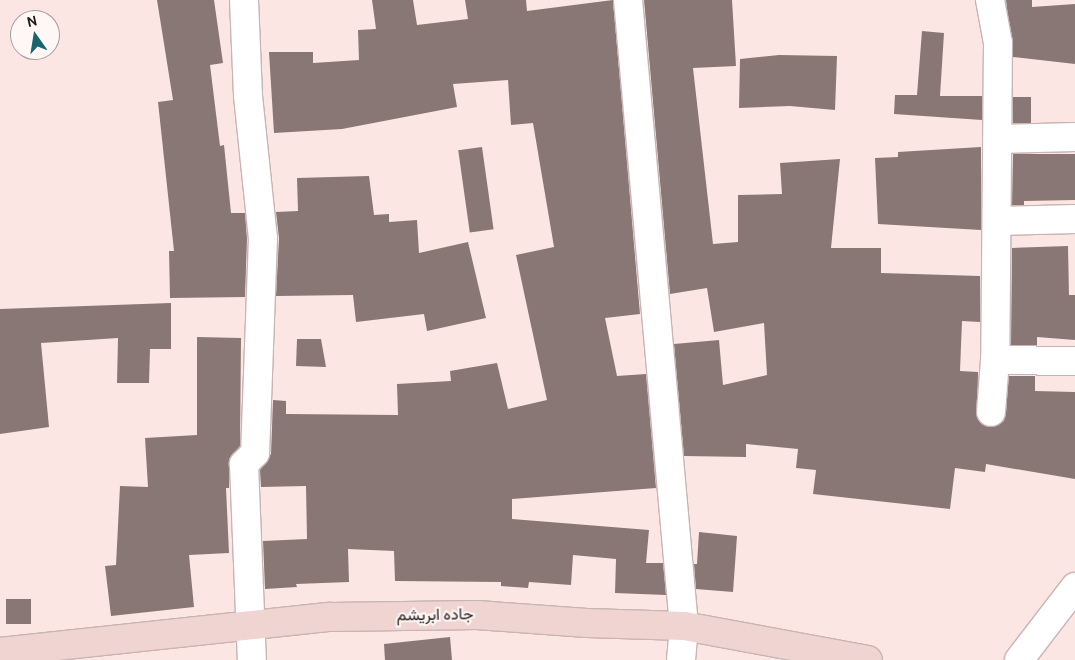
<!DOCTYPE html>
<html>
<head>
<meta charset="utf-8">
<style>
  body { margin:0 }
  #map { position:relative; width:1075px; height:660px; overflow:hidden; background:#fbe6e4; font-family:Cabin,Vazirmatn,sans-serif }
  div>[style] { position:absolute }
  .building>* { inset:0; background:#897775; transform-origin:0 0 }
  .roads { filter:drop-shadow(1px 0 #c8b4b2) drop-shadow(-1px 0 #c8b4b2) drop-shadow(0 1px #c8b4b2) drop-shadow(0 -1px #c8b4b2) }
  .street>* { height:28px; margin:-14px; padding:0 14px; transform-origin:14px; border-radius:14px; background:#fff }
  .secondary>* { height:28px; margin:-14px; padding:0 14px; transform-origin:14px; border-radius:14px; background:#efd4d2 }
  span { translate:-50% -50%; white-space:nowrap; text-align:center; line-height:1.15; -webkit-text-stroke:4px #fff7f6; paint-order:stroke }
  .street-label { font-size:16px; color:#1e1716 }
  .north { position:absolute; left:10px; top:10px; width:50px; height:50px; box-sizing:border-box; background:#fff7f6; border:1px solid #a59d9c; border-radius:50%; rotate:347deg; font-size:14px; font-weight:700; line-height:20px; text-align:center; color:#1e1716 }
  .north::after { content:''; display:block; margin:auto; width:18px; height:22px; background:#18656d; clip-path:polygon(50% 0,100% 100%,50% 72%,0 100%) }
</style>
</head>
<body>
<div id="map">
  <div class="building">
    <div style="clip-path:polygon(157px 0,214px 0,223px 63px,210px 65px,220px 146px,224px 145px,231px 213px,245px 213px,247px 239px,245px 297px,170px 298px,169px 251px,174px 251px,158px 102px,173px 100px)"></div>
    <div style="clip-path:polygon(372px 0,413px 0,417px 25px,468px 19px,465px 0,526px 0,527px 11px,613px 0,640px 314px,605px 318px,617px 376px,646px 374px,656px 488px,512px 499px,512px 519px,649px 530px,646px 563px,663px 563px,666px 595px,615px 593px,616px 559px,573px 555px,571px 585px,529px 582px,528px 588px,501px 586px,501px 582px,395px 581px,394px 551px,348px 549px,349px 582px,296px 584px,297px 587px,265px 589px,263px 541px,307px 539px,306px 486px,261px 487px,260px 470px,271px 454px,273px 400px,286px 401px,286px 414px,398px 415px,397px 384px,451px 381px,450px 371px,497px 363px,508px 409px,547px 400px,516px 255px,554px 247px,533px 123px,511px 125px,508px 80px,453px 84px,457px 107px,342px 129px,274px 133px,269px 52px,313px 52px,313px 63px,359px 60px,358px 30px,376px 29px)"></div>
    <div style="clip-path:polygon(644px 0,732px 0,736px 66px,693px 68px,713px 244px,738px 242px,738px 195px,782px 194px,780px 163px,840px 159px,831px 248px,881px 248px,881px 273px,980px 276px,980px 322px,962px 321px,960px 371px,978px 372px,977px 418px,989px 427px,1004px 421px,1009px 376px,1035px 376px,1035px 391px,1075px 392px,1075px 479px,986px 464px,985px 472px,955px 468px,950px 509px,813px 494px,816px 470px,796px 468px,798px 449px,746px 444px,746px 457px,684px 456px,674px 344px,719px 340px,723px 385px,767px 375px,764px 323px,714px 332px,707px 288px,670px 294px)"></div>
    <div style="clip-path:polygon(1006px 0,1032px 0,1032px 7px,1075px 4px,1075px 64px,1013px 57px)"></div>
    <div style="clip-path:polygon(922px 31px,944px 33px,940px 96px,982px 96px,982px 120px,894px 114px,895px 95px,917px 95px)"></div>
    <div style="clip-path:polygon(779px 55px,837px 56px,835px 110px,790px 106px,739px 108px,740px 59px)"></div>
    <div style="left:1013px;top:97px;width:18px;height:26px"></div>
    <div style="left:482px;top:147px;width:83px;height:24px;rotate:82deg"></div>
    <div style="clip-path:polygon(981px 147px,981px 230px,878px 224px,875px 158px,898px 157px,898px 152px)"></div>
    <div style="clip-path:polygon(1013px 154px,1075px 154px,1075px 200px,1024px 201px,1024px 205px,1012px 205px)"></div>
    <div style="clip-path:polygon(369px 176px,374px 215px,389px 214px,389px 222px,417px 220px,419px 253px,468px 242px,486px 318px,427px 331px,424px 314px,356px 322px,353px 295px,276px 296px,279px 238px,276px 212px,298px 211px,297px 178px)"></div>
    <div style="clip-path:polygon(1068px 246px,1069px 295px,1075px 295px,1075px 340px,1037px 337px,1037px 345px,1011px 345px,1012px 248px)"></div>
    <div style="clip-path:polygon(171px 303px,171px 349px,150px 349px,149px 383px,117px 383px,118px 338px,41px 343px,49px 427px,0 434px,0 309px)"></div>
    <div style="clip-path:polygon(197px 337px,241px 338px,240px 446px,229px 459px,229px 488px,226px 488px,229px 553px,189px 555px,194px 607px,111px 616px,105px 566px,116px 565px,120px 486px,148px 487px,145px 438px,197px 435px)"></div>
    <div style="clip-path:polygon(297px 339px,321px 339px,326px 367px,296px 366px)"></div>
    <div style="clip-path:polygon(699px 532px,737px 536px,733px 592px,696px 589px,694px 564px,697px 564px)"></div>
    <div style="left:6px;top:599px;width:25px;height:25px"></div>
    <div style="clip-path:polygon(450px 637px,452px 660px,385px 660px,384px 644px)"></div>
  </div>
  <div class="roads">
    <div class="street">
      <div style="left:244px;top:0;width:96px;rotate:87.6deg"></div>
      <div style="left:248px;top:96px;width:143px;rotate:84deg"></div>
      <div style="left:263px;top:238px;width:215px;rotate:92.1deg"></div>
      <div style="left:255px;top:453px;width:16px;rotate:135deg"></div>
      <div style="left:244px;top:464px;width:196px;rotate:87.7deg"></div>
      <div style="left:628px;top:0;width:628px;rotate:84.89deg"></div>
      <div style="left:684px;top:626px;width:34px;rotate:95deg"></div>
      <div style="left:990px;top:0;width:44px;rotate:79.5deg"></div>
      <div style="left:998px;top:43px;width:317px;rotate:90.5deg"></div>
      <div style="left:995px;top:360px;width:52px;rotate:94.4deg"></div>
      <div style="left:998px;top:139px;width:77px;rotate:-1.5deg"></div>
      <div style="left:997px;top:221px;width:78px;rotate:-1.5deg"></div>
      <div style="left:995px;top:360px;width:80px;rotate:0.7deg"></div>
      <div style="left:1019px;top:660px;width:92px;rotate:-52.5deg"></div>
    </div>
    <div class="secondary">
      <div style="left:0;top:652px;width:332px;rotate:-6.1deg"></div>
      <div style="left:330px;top:617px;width:147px;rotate:-0.8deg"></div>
      <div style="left:477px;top:615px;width:110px;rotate:4.2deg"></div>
      <div style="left:587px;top:623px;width:97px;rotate:1.8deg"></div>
      <div style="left:684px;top:626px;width:187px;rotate:10.5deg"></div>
    </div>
  </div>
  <div class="street-label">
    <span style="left:435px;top:615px;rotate:-1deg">جاده ابریشم</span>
  </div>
  <div class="north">N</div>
</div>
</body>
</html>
